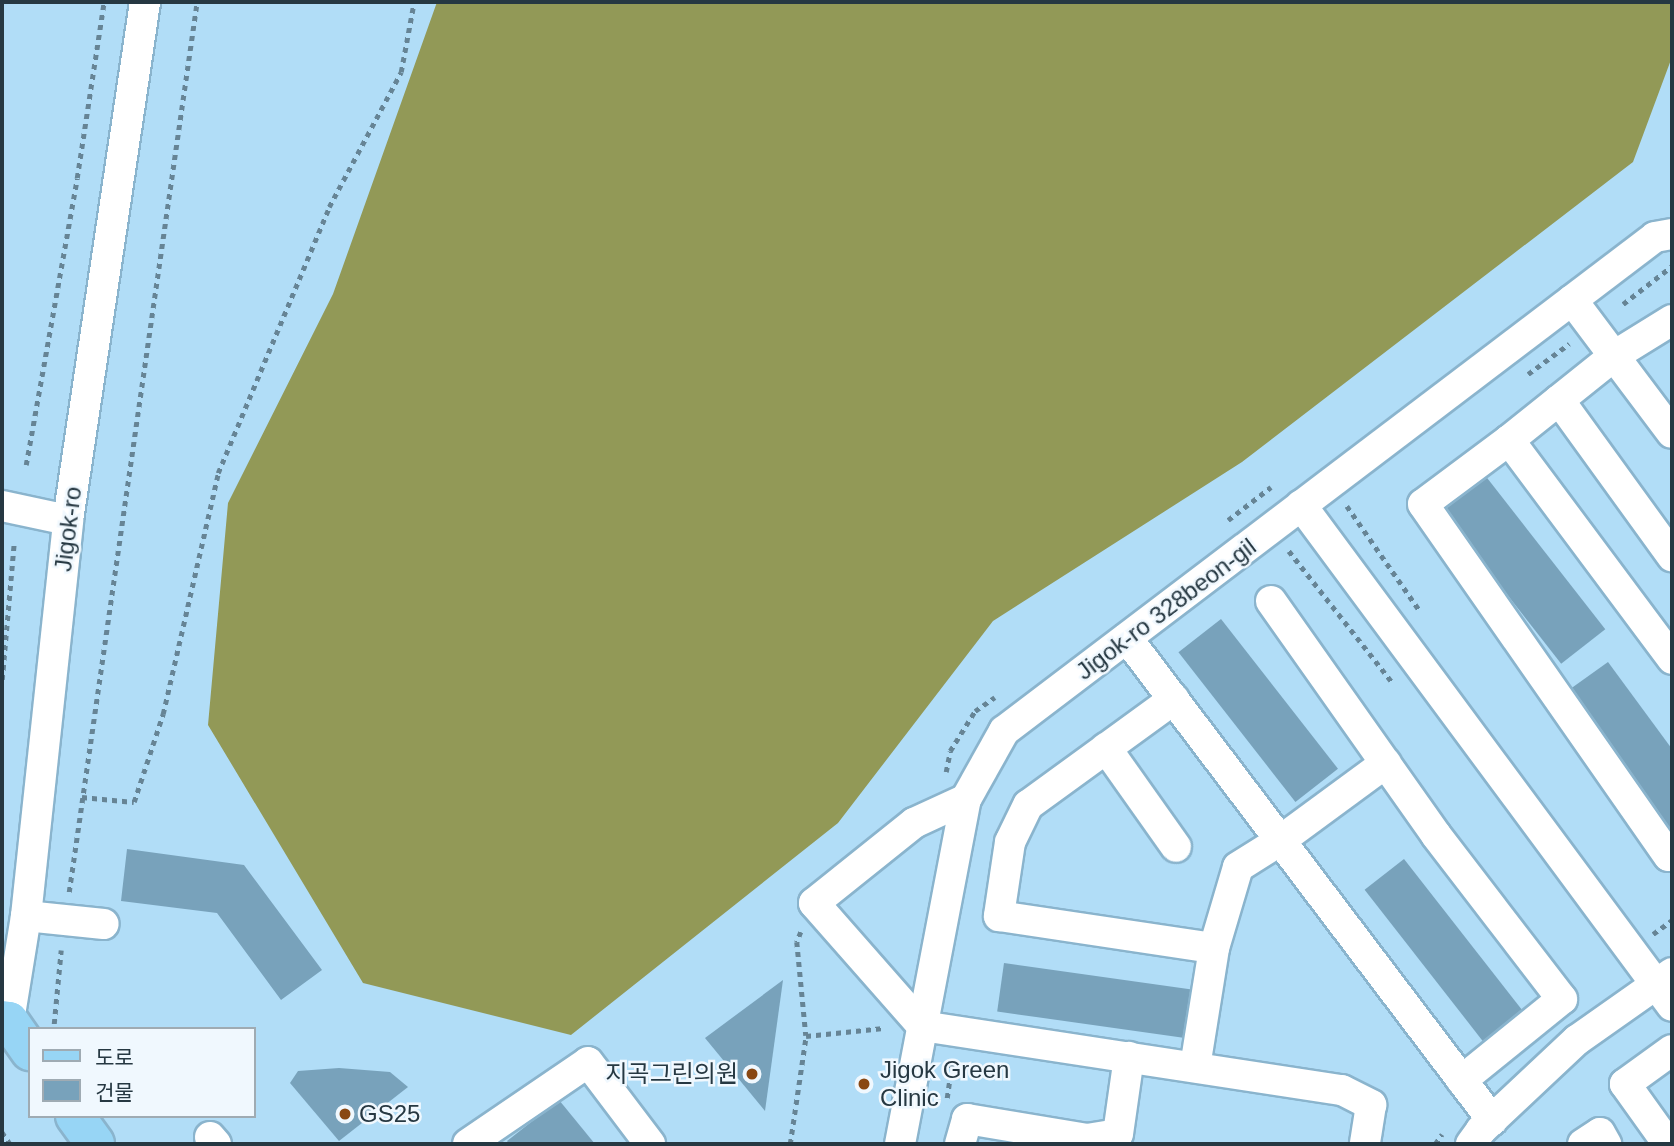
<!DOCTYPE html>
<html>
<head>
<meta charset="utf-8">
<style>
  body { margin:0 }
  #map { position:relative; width:1674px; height:1146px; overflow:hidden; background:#b1ddf7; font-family:Arial,"Noto Sans KR",sans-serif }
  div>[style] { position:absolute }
  .forest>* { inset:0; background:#929957 }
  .building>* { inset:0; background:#78a2bb; transform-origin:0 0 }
  .path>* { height:4.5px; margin-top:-2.25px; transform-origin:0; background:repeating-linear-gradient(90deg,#668495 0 5px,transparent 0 10px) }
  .roads { filter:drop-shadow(2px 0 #8ab4cd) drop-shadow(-2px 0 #8ab4cd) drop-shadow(0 2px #8ab4cd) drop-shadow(0 -2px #8ab4cd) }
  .minor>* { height:30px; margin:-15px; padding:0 15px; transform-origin:15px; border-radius:15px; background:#fff }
  .major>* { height:38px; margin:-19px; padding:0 19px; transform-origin:19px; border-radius:19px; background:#97d5f5 }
  .dots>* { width:19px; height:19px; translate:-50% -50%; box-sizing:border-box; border:4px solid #f0f8fe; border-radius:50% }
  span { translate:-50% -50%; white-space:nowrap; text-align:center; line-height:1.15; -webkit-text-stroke:5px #f0f8fe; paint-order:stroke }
  .street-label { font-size:24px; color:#263842 }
  .poi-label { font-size:24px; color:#263842 }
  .left { translate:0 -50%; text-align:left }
  .right { translate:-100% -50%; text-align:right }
  .frame { position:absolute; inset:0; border:4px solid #263842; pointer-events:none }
  .legend { position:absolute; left:28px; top:1027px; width:228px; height:91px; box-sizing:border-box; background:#f0f8fe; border:2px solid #9fabb3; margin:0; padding:9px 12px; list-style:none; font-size:21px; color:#263842 }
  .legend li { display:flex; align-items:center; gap:14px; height:35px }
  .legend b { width:35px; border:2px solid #9fabb3 }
</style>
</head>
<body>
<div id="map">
  <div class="forest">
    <div style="clip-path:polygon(437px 2px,1672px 2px,1672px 57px,1633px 162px,1242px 462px,993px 621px,838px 823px,571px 1035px,363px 983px,208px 725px,228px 503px,333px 294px)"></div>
  </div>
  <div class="building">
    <div style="left:1484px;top:474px;width:197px;height:56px;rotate:52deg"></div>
    <div style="left:1221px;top:619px;width:190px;height:54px;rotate:52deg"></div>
    <div style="clip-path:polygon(1608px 662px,1672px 749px,1672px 836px,1566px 692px)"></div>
    <div style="clip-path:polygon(127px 849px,244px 865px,322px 970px,281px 1000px,217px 913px,121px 901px)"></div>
    <div style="left:1404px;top:859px;width:194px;height:50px;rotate:52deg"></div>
    <div style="left:1004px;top:963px;width:195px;height:49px;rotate:8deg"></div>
    <div style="clip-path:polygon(783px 980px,765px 1111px,705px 1038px)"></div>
    <div style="clip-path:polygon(339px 1068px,390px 1072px,408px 1087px,339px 1141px,290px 1083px,298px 1071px)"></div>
    <div style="clip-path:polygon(559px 1100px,595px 1144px,509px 1144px,507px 1141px)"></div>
  </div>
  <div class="path">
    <div style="left:1623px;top:304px;width:62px;rotate:-37.8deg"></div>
    <div style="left:1528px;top:374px;width:51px;rotate:-36.2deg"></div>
    <div style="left:26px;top:465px;width:291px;rotate:-79.9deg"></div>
    <div style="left:77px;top:178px;width:178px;rotate:-81.3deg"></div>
    <div style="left:1347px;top:506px;width:128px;rotate:55.2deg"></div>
    <div style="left:1228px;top:520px;width:54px;rotate:-37.5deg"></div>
    <div style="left:1289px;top:551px;width:168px;rotate:51.8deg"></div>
    <div style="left:2px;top:680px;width:139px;rotate:-85deg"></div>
    <div style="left:946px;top:772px;width:21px;rotate:-79deg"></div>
    <div style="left:950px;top:751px;width:47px;rotate:-58deg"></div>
    <div style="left:975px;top:711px;width:24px;rotate:-35deg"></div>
    <div style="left:82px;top:797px;width:52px;rotate:5.5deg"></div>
    <div style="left:134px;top:802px;width:93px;rotate:-71.8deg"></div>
    <div style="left:163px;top:714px;width:247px;rotate:-77.1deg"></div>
    <div style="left:218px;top:473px;width:288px;rotate:-67.3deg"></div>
    <div style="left:329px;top:207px;width:153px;rotate:-61.9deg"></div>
    <div style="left:401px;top:72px;width:71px;rotate:-79.5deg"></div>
    <div style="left:69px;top:892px;width:899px;rotate:-81.82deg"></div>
    <div style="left:801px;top:932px;width:11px;rotate:112deg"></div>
    <div style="left:797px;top:942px;width:94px;rotate:84.5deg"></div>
    <div style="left:806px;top:1036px;width:78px;rotate:-5.9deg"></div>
    <div style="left:1653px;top:934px;width:24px;rotate:-36deg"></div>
    <div style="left:54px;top:1024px;width:74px;rotate:-84.6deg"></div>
    <div style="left:947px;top:1098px;width:37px;rotate:-82deg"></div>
    <div style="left:2px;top:1132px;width:14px;rotate:56deg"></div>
    <div style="left:790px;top:1144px;width:109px;rotate:-81.6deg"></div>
    <div style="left:1435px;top:1144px;width:12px;rotate:-55deg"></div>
  </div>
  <div class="roads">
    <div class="minor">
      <div style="left:1572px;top:300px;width:166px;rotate:53.1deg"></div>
      <div style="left:1672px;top:320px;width:68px;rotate:148.2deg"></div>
      <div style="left:1614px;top:356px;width:134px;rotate:141.3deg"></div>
      <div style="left:1509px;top:440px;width:273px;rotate:53.3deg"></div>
      <div style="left:1559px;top:400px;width:193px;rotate:54.1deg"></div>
      <div style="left:1509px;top:440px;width:107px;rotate:143.3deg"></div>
      <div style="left:1423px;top:504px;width:429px;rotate:55.1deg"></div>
      <div style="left:1669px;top:856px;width:4px;rotate:-34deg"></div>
      <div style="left:1301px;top:505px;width:623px;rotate:53.48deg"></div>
      <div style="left:2px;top:506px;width:67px;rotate:12deg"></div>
      <div style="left:1271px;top:601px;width:286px;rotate:54.8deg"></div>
      <div style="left:1436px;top:835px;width:207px;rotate:52.5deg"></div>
      <div style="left:1562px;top:999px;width:129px;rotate:141deg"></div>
      <div style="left:1127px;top:638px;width:605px;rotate:52.86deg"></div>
      <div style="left:1174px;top:699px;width:180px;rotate:144deg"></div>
      <div style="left:1028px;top:805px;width:41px;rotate:115.9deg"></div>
      <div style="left:1010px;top:842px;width:75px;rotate:98.5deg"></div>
      <div style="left:999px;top:916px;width:217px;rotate:8.5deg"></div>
      <div style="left:1214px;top:948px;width:84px;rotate:-73.5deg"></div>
      <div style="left:1238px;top:867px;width:51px;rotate:-32.1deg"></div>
      <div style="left:1281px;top:840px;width:130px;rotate:-36.3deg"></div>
      <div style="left:1106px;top:748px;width:121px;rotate:54.7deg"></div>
      <div style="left:966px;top:799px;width:57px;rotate:155.2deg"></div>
      <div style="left:914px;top:823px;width:128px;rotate:141.3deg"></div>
      <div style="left:814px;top:903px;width:164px;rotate:48.7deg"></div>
      <div style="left:922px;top:1026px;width:425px;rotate:8.7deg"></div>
      <div style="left:1342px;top:1090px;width:33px;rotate:27deg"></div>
      <div style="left:1371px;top:1105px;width:39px;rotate:99deg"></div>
      <div style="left:26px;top:916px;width:78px;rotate:5.9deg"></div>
      <div style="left:9px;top:1021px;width:106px;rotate:-80.8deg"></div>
      <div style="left:26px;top:916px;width:398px;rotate:-83.9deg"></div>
      <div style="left:68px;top:520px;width:524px;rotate:-81.54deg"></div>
      <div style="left:1195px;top:1067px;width:121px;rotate:-80.9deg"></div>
      <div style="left:210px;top:1137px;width:9px;rotate:49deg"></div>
      <div style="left:468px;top:1144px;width:145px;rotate:-34.3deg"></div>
      <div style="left:588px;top:1062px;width:103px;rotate:52.9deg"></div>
      <div style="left:900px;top:1144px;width:351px;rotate:-79.2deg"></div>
      <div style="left:966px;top:799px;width:78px;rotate:-60.8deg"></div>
      <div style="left:1004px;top:731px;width:817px;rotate:-37.19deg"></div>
      <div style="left:1655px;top:237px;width:17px;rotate:-10deg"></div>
      <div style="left:960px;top:1144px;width:26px;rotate:-74deg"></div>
      <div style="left:967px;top:1119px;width:122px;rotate:9.5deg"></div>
      <div style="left:1087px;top:1139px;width:31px;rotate:-9deg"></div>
      <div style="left:1118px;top:1134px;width:78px;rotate:-81.9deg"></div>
      <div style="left:1471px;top:1144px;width:17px;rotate:-54deg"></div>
      <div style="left:1481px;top:1130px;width:132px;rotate:-43.2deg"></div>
      <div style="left:1577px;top:1040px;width:116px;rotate:-35.2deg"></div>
      <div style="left:1583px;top:1144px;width:20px;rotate:-33deg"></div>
      <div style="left:1600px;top:1133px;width:13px;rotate:61deg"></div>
      <div style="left:1668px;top:1144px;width:74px;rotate:-125.6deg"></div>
      <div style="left:1625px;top:1084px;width:58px;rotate:-35.9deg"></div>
    </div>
    <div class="major">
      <div style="left:2px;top:1020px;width:7px;rotate:8deg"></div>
      <div style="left:9px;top:1021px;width:37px;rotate:55deg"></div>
      <div style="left:75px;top:1116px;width:34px;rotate:54deg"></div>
    </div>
  </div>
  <div class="dots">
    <div style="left:752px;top:1074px;background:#894813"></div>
    <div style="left:864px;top:1084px;background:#894813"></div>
    <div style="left:345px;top:1114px;background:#894813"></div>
  </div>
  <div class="street-label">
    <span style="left:68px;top:529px;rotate:-83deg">Jigok-ro</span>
    <span style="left:1166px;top:609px;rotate:-37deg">Jigok-ro 328beon-gil</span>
  </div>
  <div class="poi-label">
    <span class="left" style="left:880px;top:1084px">Jigok Green<br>Clinic</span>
    <span class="right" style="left:738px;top:1074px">지곡그린의원</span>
    <span class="left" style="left:359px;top:1114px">GS25</span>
  </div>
  <div class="frame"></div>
  <ul class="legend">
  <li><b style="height:9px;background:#97d5f5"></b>도로</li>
  <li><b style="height:19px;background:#78a2bb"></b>건물</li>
  </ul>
</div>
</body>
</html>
